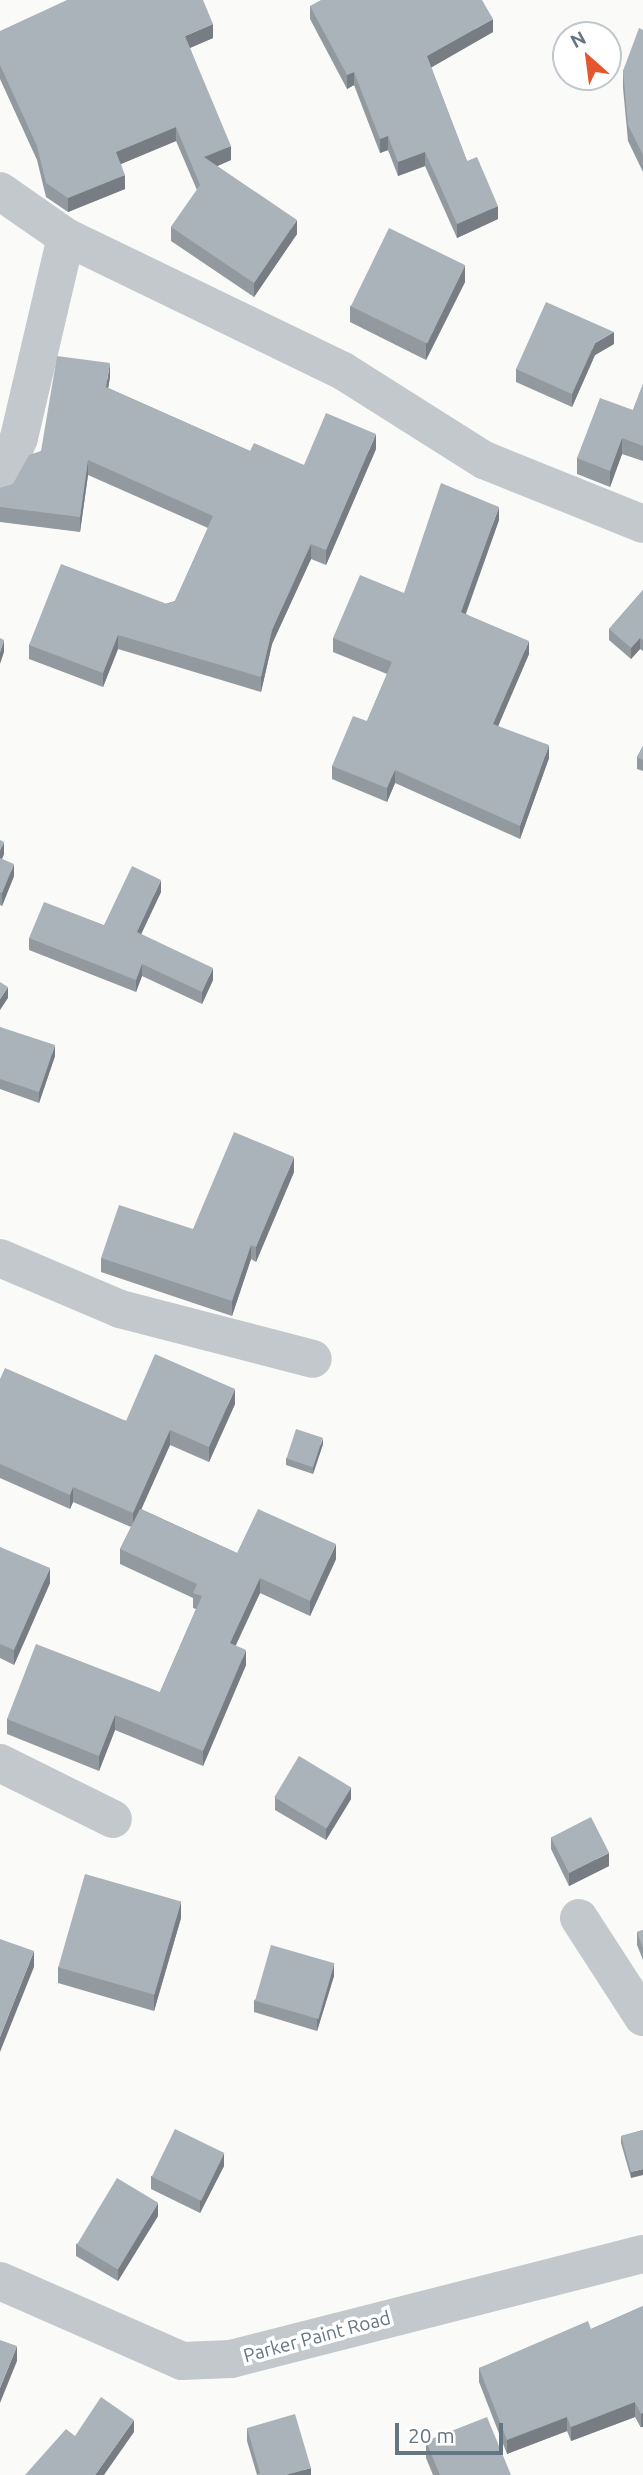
<!DOCTYPE html>
<html>
<head>
<meta charset="utf-8">
<style>
  body { margin:0 }
  #map { position:relative; width:643px; height:2475px; overflow:hidden; background:#fafaf8; font-family:Ubuntu,sans-serif }
  div>[style] { position:absolute }
  .minor>* { height:38px; margin:-19px; padding:0 19px; transform-origin:19px; border-radius:19px; background:#c3c8cc }
  .wall>* { inset:0; background:#929a9f }
  .shaded-wall>* { inset:0; background:#777d82; transform-origin:0 0 }
  .building>* { inset:0; background:#aab3b9; transform-origin:0 0 }
  span { translate:-50% -50%; white-space:nowrap; text-align:center; line-height:1.15; -webkit-text-stroke:7px #fff; paint-order:stroke }
  .street-label { font-size:19px; color:#657683 }
  .north { position:absolute; left:552px; top:21px; width:70px; height:70px; box-sizing:border-box; background:#fff; border:2px solid #c1c8cd; border-radius:50%; rotate:332deg; font-size:19px; font-weight:700; line-height:28px; text-align:center; color:#657683 }
  .north::after { content:''; display:block; margin:auto; width:24px; height:32px; background:#e4572e; clip-path:polygon(50% 0,100% 100%,50% 72%,0 100%) }
  .scale { position:absolute; left:395px; top:2423px; width:108px; height:32px; box-sizing:border-box; border:4px solid #657683; border-top:0; padding-left:9px; font-size:21px; line-height:24px; white-space:nowrap; color:#657683; -webkit-text-stroke:5px #fff; paint-order:stroke }
</style>
</head>
<body>
<div id="map">
  <div class="minor">
    <div style="left:0;top:191px;width:80px;rotate:34.9deg"></div>
    <div style="left:66px;top:237px;width:206px;rotate:103.2deg"></div>
    <div style="left:19px;top:438px;width:47px;rotate:113.8deg"></div>
    <div style="left:66px;top:237px;width:308px;rotate:25.8deg"></div>
    <div style="left:343px;top:371px;width:167px;rotate:32.3deg"></div>
    <div style="left:484px;top:460px;width:171px;rotate:21.9deg"></div>
    <div style="left:0;top:1258px;width:130px;rotate:23deg"></div>
    <div style="left:120px;top:1309px;width:199px;rotate:14.5deg"></div>
    <div style="left:0;top:1763px;width:126px;rotate:26.4deg"></div>
    <div style="left:579px;top:1918px;width:118px;rotate:57.1deg"></div>
    <div style="left:0;top:2281px;width:199px;rotate:23.7deg"></div>
    <div style="left:182px;top:2361px;width:49px;rotate:-2.3deg"></div>
    <div style="left:231px;top:2359px;width:425px;rotate:-14.3deg"></div>
  </div>
  <div class="wall">
    <div style="clip-path:polygon(310px 6px,493px 32px,431px 67px,467px 161px,498px 219px,457px 238px,425px 166px,398px 176px,388px 150px,380px 153px,354px 85px,347px 89px,310px 19px)"></div>
    <div style="clip-path:polygon(643px 30px,643px 172px,628px 141px,623px 88px,623px 71px)"></div>
    <div style="clip-path:polygon(0 31px,213px 38px,190px 48px,231px 160px,217px 166px,297px 234px,254px 297px,171px 241px,171px 227px,197px 190px,176px 141px,121px 164px,125px 189px,68px 212px,46px 197px,37px 160px,0 79px)"></div>
    <div style="clip-path:polygon(465px 282px,426px 360px,350px 322px,350px 306px)"></div>
    <div style="clip-path:polygon(614px 344px,595px 355px,572px 407px,516px 382px,516px 369px)"></div>
    <div style="clip-path:polygon(110px 377px,108px 388px,250px 451px,304px 465px,376px 449px,326px 565px,311px 559px,272px 644px,261px 692px,118px 649px,103px 687px,29px 659px,29px 645px,175px 601px,208px 528px,88px 475px,80px 532px,0 522px,0 491px,13px 484px,41px 451px)"></div>
    <div style="clip-path:polygon(643px 384px,643px 461px,622px 454px,610px 487px,577px 474px,577px 458px,633px 410px)"></div>
    <div style="clip-path:polygon(499px 520px,466px 614px,529px 654px,498px 726px,549px 758px,520px 839px,395px 783px,387px 802px,332px 779px,332px 766px,367px 721px,387px 674px,333px 652px,333px 638px,404px 593px)"></div>
    <div style="clip-path:polygon(643px 590px,643px 651px,640px 649px,631px 659px,609px 640px,609px 629px)"></div>
    <div style="clip-path:polygon(643px 746px,643px 771px,637px 769px,637px 757px)"></div>
    <div style="clip-path:polygon(0 840px,4px 854px,2px 859px,14px 876px,2px 906px,0 905px)"></div>
    <div style="clip-path:polygon(161px 892px,141px 934px,213px 980px,202px 1004px,142px 976px,136px 992px,29px 950px,29px 938px,104px 925px)"></div>
    <div style="clip-path:polygon(0 1027px,55px 1056px,39px 1103px,0 1089px)"></div>
    <div style="clip-path:polygon(294px 1172px,256px 1262px,251px 1259px,232px 1316px,101px 1272px,101px 1258px,193px 1229px)"></div>
    <div style="clip-path:polygon(0 1379px,126px 1421px,235px 1404px,209px 1462px,170px 1445px,141px 1509px,237px 1553px,336px 1559px,310px 1616px,260px 1593px,235px 1645px,246px 1665px,203px 1766px,115px 1730px,99px 1771px,7px 1734px,7px 1719px,160px 1692px,196px 1609px,193px 1608px,193px 1598px,120px 1564px,120px 1549px,131px 1527px,73px 1502px,70px 1509px,0 1478px)"></div>
    <div style="clip-path:polygon(323px 1444px,313px 1474px,286px 1465px,286px 1458px)"></div>
    <div style="clip-path:polygon(0 1547px,50px 1583px,14px 1665px,0 1658px)"></div>
    <div style="clip-path:polygon(275px 1797px,351px 1799px,326px 1840px,275px 1810px)"></div>
    <div style="clip-path:polygon(551px 1837px,609px 1866px,569px 1886px,551px 1849px)"></div>
    <div style="clip-path:polygon(181px 1918px,154px 2011px,58px 1983px,58px 1967px)"></div>
    <div style="clip-path:polygon(643px 1930px,643px 1960px,637px 1945px,637px 1932px)"></div>
    <div style="clip-path:polygon(334px 1976px,317px 2031px,254px 2012px,254px 2000px)"></div>
    <div style="clip-path:polygon(643px 2130px,631px 2178px,621px 2143px,621px 2136px)"></div>
    <div style="clip-path:polygon(224px 2166px,200px 2213px,151px 2189px,151px 2176px)"></div>
    <div style="clip-path:polygon(158px 2216px,118px 2281px,76px 2256px,76px 2244px)"></div>
    <div style="clip-path:polygon(643px 2306px,641px 2428px,635px 2417px,571px 2441px,567px 2431px,507px 2454px,479px 2382px,479px 2368px,591px 2329px)"></div>
    <div style="clip-path:polygon(247px 2428px,311px 2475px,257px 2475px,247px 2441px)"></div>
    <div style="clip-path:polygon(426px 2441px,511px 2475px,433px 2475px,426px 2458px)"></div>
  </div>
  <div class="shaded-wall">
    <div style="clip-path:polygon(493px 19px,493px 32px,427px 70px,427px 56px)"></div>
    <div style="clip-path:polygon(213px 24px,213px 38px,185px 50px,185px 36px)"></div>
    <div style="clip-path:polygon(354px 72px,354px 85px,347px 89px,347px 75px)"></div>
    <div style="clip-path:polygon(176px 127px,176px 141px,116px 166px,116px 152px)"></div>
    <div style="clip-path:polygon(388px 136px,388px 150px,380px 153px,380px 139px)"></div>
    <div style="clip-path:polygon(231px 146px,231px 160px,204px 172px,204px 157px)"></div>
    <div style="clip-path:polygon(425px 152px,425px 166px,398px 176px,398px 162px)"></div>
    <div style="clip-path:polygon(125px 175px,125px 189px,68px 212px,68px 198px)"></div>
    <div style="clip-path:polygon(498px 206px,498px 219px,457px 238px,457px 224px)"></div>
    <div style="clip-path:polygon(297px 220px,297px 234px,254px 297px,254px 283px)"></div>
    <div style="clip-path:polygon(465px 265px,465px 282px,426px 360px,426px 343px)"></div>
    <div style="clip-path:polygon(614px 332px,614px 344px,595px 355px,572px 407px,572px 394px,595px 343px)"></div>
    <div style="clip-path:polygon(110px 363px,110px 377px,106px 402px,106px 387px)"></div>
    <div style="clip-path:polygon(376px 434px,376px 449px,326px 565px,326px 550px)"></div>
    <div style="clip-path:polygon(622px 438px,622px 454px,610px 487px,610px 471px)"></div>
    <div style="clip-path:polygon(88px 460px,88px 475px,80px 532px,80px 517px)"></div>
    <div style="clip-path:polygon(499px 507px,499px 520px,461px 626px,461px 612px)"></div>
    <div style="clip-path:polygon(311px 544px,311px 559px,272px 644px,261px 692px,261px 677px,272px 630px)"></div>
    <div style="clip-path:polygon(118px 635px,118px 649px,103px 687px,103px 673px)"></div>
    <div style="clip-path:polygon(640px 638px,640px 649px,631px 659px,631px 648px)"></div>
    <div style="clip-path:polygon(4px 640px,4px 652px,0 664px,0 652px)"></div>
    <div style="clip-path:polygon(529px 641px,529px 654px,493px 738px,493px 724px)"></div>
    <div style="clip-path:polygon(549px 745px,549px 758px,520px 839px,520px 826px)"></div>
    <div style="clip-path:polygon(395px 770px,395px 783px,387px 802px,387px 788px)"></div>
    <div style="clip-path:polygon(4px 842px,4px 854px,0 863px,0 851px)"></div>
    <div style="clip-path:polygon(14px 864px,14px 876px,2px 906px,2px 893px)"></div>
    <div style="clip-path:polygon(161px 880px,161px 892px,137px 943px,137px 932px)"></div>
    <div style="clip-path:polygon(142px 964px,142px 976px,136px 992px,136px 980px)"></div>
    <div style="clip-path:polygon(213px 968px,213px 980px,202px 1004px,202px 992px)"></div>
    <div style="clip-path:polygon(8px 987px,8px 998px,0 1010px,0 999px)"></div>
    <div style="clip-path:polygon(55px 1045px,55px 1056px,39px 1103px,39px 1092px)"></div>
    <div style="clip-path:polygon(294px 1157px,294px 1172px,256px 1262px,256px 1247px)"></div>
    <div style="clip-path:polygon(251px 1245px,251px 1259px,232px 1316px,232px 1301px)"></div>
    <div style="clip-path:polygon(235px 1389px,235px 1404px,209px 1462px,209px 1447px)"></div>
    <div style="clip-path:polygon(170px 1430px,170px 1445px,133px 1528px,133px 1513px)"></div>
    <div style="clip-path:polygon(323px 1438px,323px 1444px,313px 1474px,313px 1467px)"></div>
    <div style="clip-path:polygon(73px 1487px,73px 1502px,70px 1509px,70px 1495px)"></div>
    <div style="clip-path:polygon(336px 1544px,336px 1559px,310px 1616px,310px 1601px)"></div>
    <div style="clip-path:polygon(50px 1568px,50px 1583px,14px 1665px,14px 1650px)"></div>
    <div style="clip-path:polygon(260px 1578px,260px 1593px,230px 1658px,230px 1643px)"></div>
    <div style="clip-path:polygon(246px 1650px,246px 1665px,203px 1766px,203px 1751px)"></div>
    <div style="clip-path:polygon(115px 1715px,115px 1730px,99px 1771px,99px 1756px)"></div>
    <div style="clip-path:polygon(351px 1787px,351px 1799px,326px 1840px,326px 1827px)"></div>
    <div style="clip-path:polygon(609px 1853px,609px 1866px,569px 1886px,569px 1873px)"></div>
    <div style="clip-path:polygon(181px 1901px,181px 1918px,154px 2011px,154px 1994px)"></div>
    <div style="clip-path:polygon(34px 1951px,34px 1967px,0 2052px,0 2037px)"></div>
    <div style="clip-path:polygon(334px 1963px,334px 1976px,317px 2031px,317px 2018px)"></div>
    <div style="clip-path:polygon(224px 2153px,224px 2166px,200px 2213px,200px 2200px)"></div>
    <div style="clip-path:polygon(643px 2169px,643px 2175px,631px 2178px,631px 2172px)"></div>
    <div style="clip-path:polygon(158px 2203px,158px 2216px,118px 2281px,118px 2269px)"></div>
    <div style="clip-path:polygon(17px 2346px,17px 2361px,0 2403px,0 2388px)"></div>
    <div style="clip-path:polygon(635px 2402px,635px 2417px,571px 2441px,571px 2427px)"></div>
    <div style="left:643px;top:2413px;width:14px;height:2px;rotate:90deg"></div>
    <div style="clip-path:polygon(567px 2417px,567px 2431px,507px 2454px,507px 2440px)"></div>
    <div style="clip-path:polygon(134px 2420px,134px 2432px,104px 2475px,95px 2475px)"></div>
    <div style="clip-path:polygon(311px 2468px,311px 2475px,286px 2475px)"></div>
  </div>
  <div class="building">
    <div style="clip-path:polygon(67px 0,203px 0,213px 24px,185px 36px,231px 146px,204px 157px,297px 220px,254px 283px,171px 227px,200px 185px,176px 127px,116px 152px,125px 175px,68px 198px,46px 183px,37px 146px,0 65px,0 31px)"></div>
    <div style="clip-path:polygon(321px 0,482px 0,493px 19px,427px 56px,467px 161px,477px 157px,498px 206px,457px 224px,425px 152px,398px 162px,388px 136px,380px 139px,354px 72px,347px 75px,310px 6px)"></div>
    <div style="clip-path:polygon(639px 28px,643px 30px,643px 155px,628px 125px,623px 71px)"></div>
    <div style="left:389px;top:228px;width:85px;height:87px;rotate:26deg"></div>
    <div style="clip-path:polygon(546px 302px,614px 332px,595px 343px,572px 394px,516px 369px)"></div>
    <div style="clip-path:polygon(57px 356px,110px 363px,106px 387px,250px 451px,254px 443px,304px 465px,326px 413px,376px 434px,326px 550px,311px 544px,272px 630px,261px 677px,118px 635px,103px 673px,29px 645px,61px 564px,167px 604px,175px 601px,213px 516px,88px 460px,80px 517px,0 507px,0 488px,13px 484px,29px 455px,41px 451px)"></div>
    <div style="clip-path:polygon(643px 384px,643px 446px,622px 438px,610px 471px,577px 458px,600px 398px,633px 410px)"></div>
    <div style="clip-path:polygon(441px 483px,499px 507px,461px 612px,529px 641px,493px 724px,549px 745px,520px 826px,395px 770px,387px 788px,332px 766px,353px 716px,367px 721px,392px 662px,333px 638px,360px 575px,404px 593px)"></div>
    <div style="clip-path:polygon(643px 590px,643px 640px,640px 638px,631px 648px,609px 629px)"></div>
    <div style="clip-path:polygon(0 638px,4px 640px,0 652px)"></div>
    <div style="clip-path:polygon(643px 746px,643px 760px,637px 757px)"></div>
    <div style="clip-path:polygon(0 840px,4px 842px,0 851px)"></div>
    <div style="clip-path:polygon(0 858px,14px 864px,2px 893px,0 892px)"></div>
    <div style="clip-path:polygon(132px 866px,161px 880px,137px 932px,213px 968px,202px 992px,142px 964px,136px 980px,29px 938px,44px 902px,104px 925px)"></div>
    <div style="clip-path:polygon(0 982px,8px 987px,0 999px)"></div>
    <div style="clip-path:polygon(0 1027px,55px 1045px,39px 1092px,0 1079px)"></div>
    <div style="clip-path:polygon(234px 1132px,294px 1157px,256px 1247px,251px 1245px,232px 1301px,101px 1258px,119px 1205px,193px 1229px)"></div>
    <div style="clip-path:polygon(155px 1354px,235px 1389px,209px 1447px,170px 1430px,133px 1513px,73px 1487px,70px 1495px,0 1464px,0 1379px,5px 1368px,126px 1421px)"></div>
    <div style="left:296px;top:1429px;width:28px;height:31px;rotate:18deg"></div>
    <div style="clip-path:polygon(140px 1509px,237px 1553px,258px 1509px,336px 1544px,310px 1601px,260px 1578px,230px 1643px,246px 1650px,203px 1751px,115px 1715px,99px 1756px,7px 1719px,36px 1644px,160px 1692px,202px 1596px,193px 1593px,197px 1584px,120px 1549px)"></div>
    <div style="clip-path:polygon(0 1547px,50px 1568px,14px 1650px,0 1644px)"></div>
    <div style="left:299px;top:1756px;width:61px;height:48px;rotate:31deg"></div>
    <div style="left:591px;top:1817px;width:40px;height:45px;rotate:63deg"></div>
    <div style="left:85px;top:1874px;width:100px;height:97px;rotate:16deg"></div>
    <div style="clip-path:polygon(643px 1930px,643px 1948px,637px 1932px)"></div>
    <div style="clip-path:polygon(0 1939px,34px 1951px,0 2037px)"></div>
    <div style="left:271px;top:1945px;width:66px;height:58px;rotate:16deg"></div>
    <div style="left:175px;top:2129px;width:55px;height:53px;rotate:26deg"></div>
    <div style="clip-path:polygon(643px 2130px,643px 2169px,631px 2172px,621px 2136px)"></div>
    <div style="left:117px;top:2178px;width:48px;height:78px;rotate:31deg"></div>
    <div style="clip-path:polygon(643px 2306px,643px 2413px,641px 2414px,635px 2402px,571px 2427px,567px 2417px,507px 2440px,479px 2368px,588px 2321px,591px 2329px)"></div>
    <div style="clip-path:polygon(0 2340px,17px 2346px,0 2388px)"></div>
    <div style="clip-path:polygon(101px 2397px,134px 2420px,95px 2475px,25px 2475px,66px 2429px,75px 2436px)"></div>
    <div style="clip-path:polygon(295px 2414px,311px 2468px,286px 2475px,257px 2475px,260px 2473px,247px 2428px)"></div>
    <div style="clip-path:polygon(487px 2417px,511px 2475px,440px 2475px,426px 2441px)"></div>
  </div>
  <div class="street-label">
    <span style="left:317px;top:2337px;rotate:-15deg">Parker Paint Road</span>
  </div>
  <div class="north">N</div>
  <div class="scale">20 m</div>
</div>
</body>
</html>
